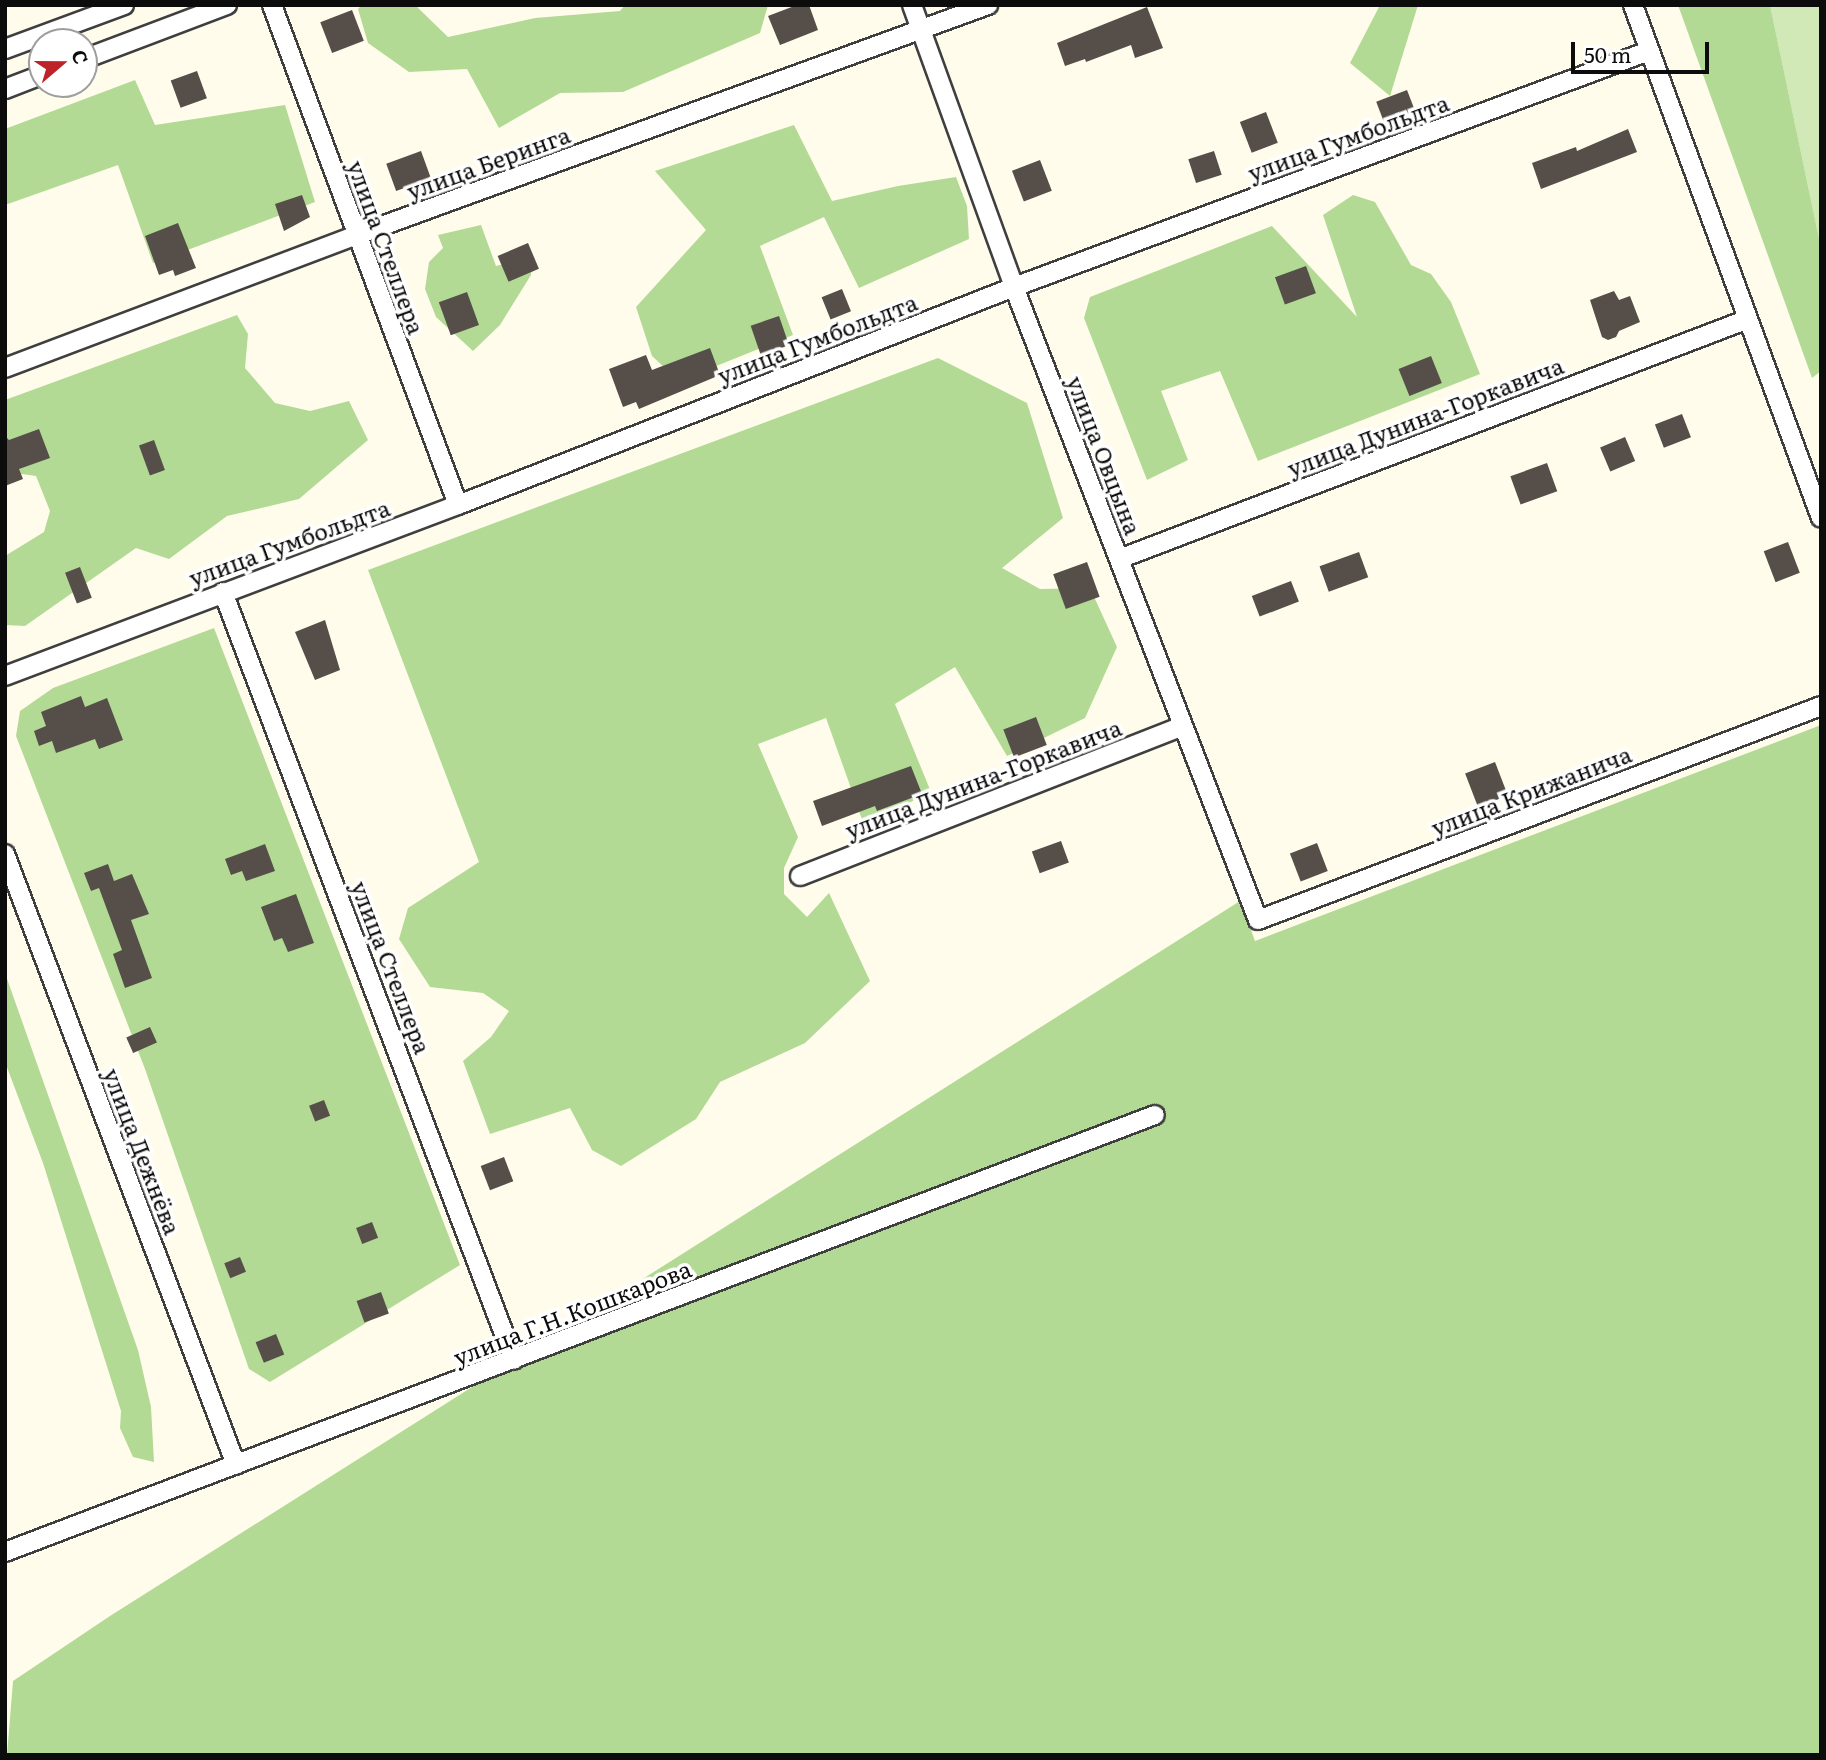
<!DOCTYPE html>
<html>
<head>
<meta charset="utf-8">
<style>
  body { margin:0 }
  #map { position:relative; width:1826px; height:1760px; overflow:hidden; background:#fffcec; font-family:Literata,serif }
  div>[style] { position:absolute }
  .green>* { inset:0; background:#d0e9b6 }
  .forest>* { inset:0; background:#b3da95 }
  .building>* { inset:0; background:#554e49; transform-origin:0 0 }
  .roads { filter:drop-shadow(2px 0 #3f3f3f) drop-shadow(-2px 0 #3f3f3f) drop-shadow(0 2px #3f3f3f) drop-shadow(0 -2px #3f3f3f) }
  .minor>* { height:18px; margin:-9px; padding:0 9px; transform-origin:9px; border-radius:9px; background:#fff }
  span { translate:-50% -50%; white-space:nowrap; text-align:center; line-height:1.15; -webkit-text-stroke:7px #fff; paint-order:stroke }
  .street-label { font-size:23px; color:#0c0c0c }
  .frame { position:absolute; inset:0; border:7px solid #0c0c0c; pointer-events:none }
  .north { position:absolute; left:28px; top:28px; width:70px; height:70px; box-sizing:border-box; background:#fff; border:2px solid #9e9e9e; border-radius:50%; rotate:70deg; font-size:19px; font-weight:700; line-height:28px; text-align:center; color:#0c0c0c }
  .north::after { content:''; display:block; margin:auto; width:24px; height:32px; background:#bd2429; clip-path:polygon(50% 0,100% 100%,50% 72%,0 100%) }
  .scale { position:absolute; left:1571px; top:42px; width:138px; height:32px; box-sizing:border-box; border:4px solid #0c0c0c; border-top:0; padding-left:9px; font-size:21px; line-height:24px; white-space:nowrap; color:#0c0c0c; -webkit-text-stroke:5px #fff; paint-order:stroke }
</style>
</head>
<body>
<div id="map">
  <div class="green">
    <div style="clip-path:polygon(1770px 5px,1821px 5px,1821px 248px)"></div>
  </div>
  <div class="forest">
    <div style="clip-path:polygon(362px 5px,415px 5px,448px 37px,535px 18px,620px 11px,625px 5px,768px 5px,760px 33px,623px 92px,560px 93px,499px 128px,467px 69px,409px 72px,368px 43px,358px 9px)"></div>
    <div style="clip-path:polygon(1380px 5px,1418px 5px,1390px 96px,1350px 63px)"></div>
    <div style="clip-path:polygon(1678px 5px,1770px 5px,1821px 248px,1821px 371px,1812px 378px)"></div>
    <div style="clip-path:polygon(135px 80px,155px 125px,285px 105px,315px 202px,153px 263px,118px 165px,5px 205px,5px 129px)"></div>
    <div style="clip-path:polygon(794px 125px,832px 201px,898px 186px,956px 177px,967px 206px,969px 239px,859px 288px,824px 217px,760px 246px,793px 335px,679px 381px,652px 356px,636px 307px,706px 230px,655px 171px)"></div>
    <div style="clip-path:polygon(1353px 195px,1375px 202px,1411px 265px,1431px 274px,1451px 302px,1480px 374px,1258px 461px,1220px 371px,1161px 391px,1188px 460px,1147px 480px,1084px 318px,1090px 297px,1272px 226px,1357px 317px,1323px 215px)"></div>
    <div style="clip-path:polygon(481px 225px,496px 266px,532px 257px,531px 275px,500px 325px,473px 351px,436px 317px,425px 289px,429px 262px,443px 248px,438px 235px)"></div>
    <div style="clip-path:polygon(237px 315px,248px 334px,245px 368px,275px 403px,310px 411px,349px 401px,368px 440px,299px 499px,227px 516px,169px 559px,136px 548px,25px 626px,5px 625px,5px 556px,44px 532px,50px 511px,36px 476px,22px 474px,5px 481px,5px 400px)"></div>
    <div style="clip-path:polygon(938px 358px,1027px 403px,1063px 518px,1002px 568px,1040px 589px,1090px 588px,1117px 647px,1085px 718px,1007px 756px,955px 667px,895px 704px,931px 792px,864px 825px,826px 718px,758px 744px,798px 837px,784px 868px,784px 894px,807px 917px,829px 893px,870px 981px,805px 1043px,720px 1082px,696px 1119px,621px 1166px,592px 1150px,570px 1108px,490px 1134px,463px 1061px,491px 1037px,509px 1011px,483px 993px,430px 987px,399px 939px,408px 908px,479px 862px,368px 570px)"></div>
    <div style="clip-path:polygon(214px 628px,460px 1265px,270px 1382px,249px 1369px,145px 1069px,16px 736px,20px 711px,53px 688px)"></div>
    <div style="clip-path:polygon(1821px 725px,1821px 1755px,7px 1755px,13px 1681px,110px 1616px,1240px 901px,1255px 941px)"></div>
    <div style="clip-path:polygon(5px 973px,138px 1350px,151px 1407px,154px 1462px,133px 1457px,120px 1428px,121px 1411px,43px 1163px,5px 1062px)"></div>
  </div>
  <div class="building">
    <div style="clip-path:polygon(797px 5px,809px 5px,818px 30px,780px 45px,768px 16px)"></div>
    <div style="clip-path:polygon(1147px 7px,1163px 48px,1135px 58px,1131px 45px,1086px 62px,1085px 59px,1065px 66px,1057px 43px)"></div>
    <div style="left:352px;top:10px;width:33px;height:34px;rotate:69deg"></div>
    <div style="left:197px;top:71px;width:29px;height:28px;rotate:70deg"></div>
    <div style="left:1407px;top:90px;width:25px;height:33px;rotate:69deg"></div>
    <div style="left:1266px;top:112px;width:33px;height:28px;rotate:69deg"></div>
    <div style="clip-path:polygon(1628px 129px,1637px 152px,1541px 189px,1532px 163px,1576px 147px,1577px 151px)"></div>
    <div style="left:421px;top:151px;width:29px;height:37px;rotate:70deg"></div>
    <div style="left:1214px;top:151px;width:25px;height:27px;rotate:72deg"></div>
    <div style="left:1040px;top:160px;width:33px;height:30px;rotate:69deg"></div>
    <div style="clip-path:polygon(302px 195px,310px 217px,284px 231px,275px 204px)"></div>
    <div style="clip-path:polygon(178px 223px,196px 268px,175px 276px,173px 270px,159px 275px,145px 236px)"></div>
    <div style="left:528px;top:243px;width:28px;height:33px;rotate:67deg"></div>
    <div style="left:1306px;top:266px;width:29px;height:33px;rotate:70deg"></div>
    <div style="left:842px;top:289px;width:24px;height:22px;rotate:68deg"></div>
    <div style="clip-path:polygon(1614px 291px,1619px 300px,1630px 296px,1640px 322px,1619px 331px,1616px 337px,1608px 340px,1602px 337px,1590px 300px)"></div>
    <div style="left:467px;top:292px;width:35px;height:30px;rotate:70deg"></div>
    <div style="left:779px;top:316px;width:31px;height:30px;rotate:71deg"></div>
    <div style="clip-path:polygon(710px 348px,720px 375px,639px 409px,636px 402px,623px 407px,609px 369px,646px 355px,652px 370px)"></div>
    <div style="left:1431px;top:356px;width:29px;height:35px;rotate:68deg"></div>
    <div style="left:1682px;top:414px;width:25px;height:29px;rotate:69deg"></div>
    <div style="clip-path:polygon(39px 429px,50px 458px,19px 469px,23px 479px,5px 486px,5px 436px,9px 440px)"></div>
    <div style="left:1625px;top:437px;width:26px;height:27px;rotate:67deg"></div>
    <div style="left:154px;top:440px;width:32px;height:16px;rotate:70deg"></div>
    <div style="left:1547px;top:463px;width:30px;height:39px;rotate:70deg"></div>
    <div style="left:1788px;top:542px;width:33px;height:26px;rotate:69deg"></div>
    <div style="left:1359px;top:552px;width:27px;height:42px;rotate:70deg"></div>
    <div style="left:1087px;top:562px;width:37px;height:36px;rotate:70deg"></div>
    <div style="left:80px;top:567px;width:33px;height:16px;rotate:69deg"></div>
    <div style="left:1291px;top:581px;width:22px;height:42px;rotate:69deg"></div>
    <div style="clip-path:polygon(325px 620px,340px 670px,315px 680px,295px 632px)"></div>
    <div style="clip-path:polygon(81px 696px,85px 707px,107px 698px,123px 740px,99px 749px,95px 739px,56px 753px,52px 741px,39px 746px,34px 731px,46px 726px,41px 712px)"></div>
    <div style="left:1036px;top:717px;width:30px;height:35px;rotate:69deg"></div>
    <div style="left:1495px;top:762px;width:36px;height:32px;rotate:69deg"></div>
    <div style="clip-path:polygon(911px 766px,922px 794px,877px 811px,875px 806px,822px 826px,813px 801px)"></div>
    <div style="left:1061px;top:841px;width:23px;height:31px;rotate:70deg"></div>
    <div style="left:1317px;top:843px;width:30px;height:29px;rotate:69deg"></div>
    <div style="clip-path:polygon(265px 844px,275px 871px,246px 881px,242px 871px,231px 875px,225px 859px)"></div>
    <div style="clip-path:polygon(108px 864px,114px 881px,132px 874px,149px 914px,131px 920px,152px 978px,125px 988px,113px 954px,122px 950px,99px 888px,91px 891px,84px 873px)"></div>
    <div style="clip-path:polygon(296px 894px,314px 943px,288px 952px,282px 938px,274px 941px,261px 907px)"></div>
    <div style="left:150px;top:1027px;width:17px;height:26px;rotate:66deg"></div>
    <div style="left:324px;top:1100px;width:17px;height:16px;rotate:69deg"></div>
    <div style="left:504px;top:1157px;width:26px;height:25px;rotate:69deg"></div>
    <div style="left:372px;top:1222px;width:17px;height:17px;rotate:69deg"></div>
    <div style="left:240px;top:1257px;width:16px;height:17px;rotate:68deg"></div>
    <div style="left:381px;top:1292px;width:23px;height:26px;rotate:70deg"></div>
    <div style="left:276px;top:1334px;width:22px;height:22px;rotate:68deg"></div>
  </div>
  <div class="roads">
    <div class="minor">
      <div style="left:272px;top:5px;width:533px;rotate:69.59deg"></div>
      <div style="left:912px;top:5px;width:300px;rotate:70.1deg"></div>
      <div style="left:1014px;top:287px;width:678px;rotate:68.92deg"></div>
      <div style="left:1258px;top:920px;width:602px;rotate:-20.81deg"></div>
      <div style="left:1633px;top:5px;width:546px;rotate:69.87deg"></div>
      <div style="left:5px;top:49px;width:127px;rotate:-20.3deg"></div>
      <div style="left:84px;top:59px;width:153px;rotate:-20.7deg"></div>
      <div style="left:5px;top:89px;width:40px;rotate:-21deg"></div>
      <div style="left:5px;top:368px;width:376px;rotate:-20.7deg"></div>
      <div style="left:357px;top:235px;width:672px;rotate:-20.03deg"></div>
      <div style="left:1119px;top:559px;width:673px;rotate:-20.88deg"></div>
      <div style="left:223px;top:592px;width:821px;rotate:69.25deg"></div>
      <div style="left:5px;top:676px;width:484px;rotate:-20.7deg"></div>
      <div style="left:458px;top:505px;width:597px;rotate:-21.41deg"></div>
      <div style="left:1014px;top:287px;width:677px;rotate:-20.39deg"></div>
      <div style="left:5px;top:854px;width:653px;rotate:69.29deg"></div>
      <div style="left:800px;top:876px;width:411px;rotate:-21.4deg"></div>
      <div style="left:5px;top:1552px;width:1230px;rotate:-20.81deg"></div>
    </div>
  </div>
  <div class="street-label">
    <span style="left:1348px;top:137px;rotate:-20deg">улица Гумбольдта</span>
    <span style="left:488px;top:162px;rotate:-20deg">улица Беринга</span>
    <span style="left:387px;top:247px;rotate:70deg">улица Стеллера</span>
    <span style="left:817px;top:338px;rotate:-21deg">улица Гумбольдта</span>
    <span style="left:1425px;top:416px;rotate:-21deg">улица Дунина-Горкавича</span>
    <span style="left:1105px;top:455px;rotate:69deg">улица Овцына</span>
    <span style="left:289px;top:542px;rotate:-20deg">улица Гумбольдта</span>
    <span style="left:983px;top:778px;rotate:-21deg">улица Дунина-Горкавича</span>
    <span style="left:1531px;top:790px;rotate:-21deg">улица Крижанича</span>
    <span style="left:392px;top:967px;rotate:69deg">улица Стеллера</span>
    <span style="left:143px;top:1151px;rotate:69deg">улица Дежнёва</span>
    <span style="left:572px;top:1312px;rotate:-21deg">улица Г.Н.Кошкарова</span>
  </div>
  <div class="frame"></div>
  <div class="north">С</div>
  <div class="scale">50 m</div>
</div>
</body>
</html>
